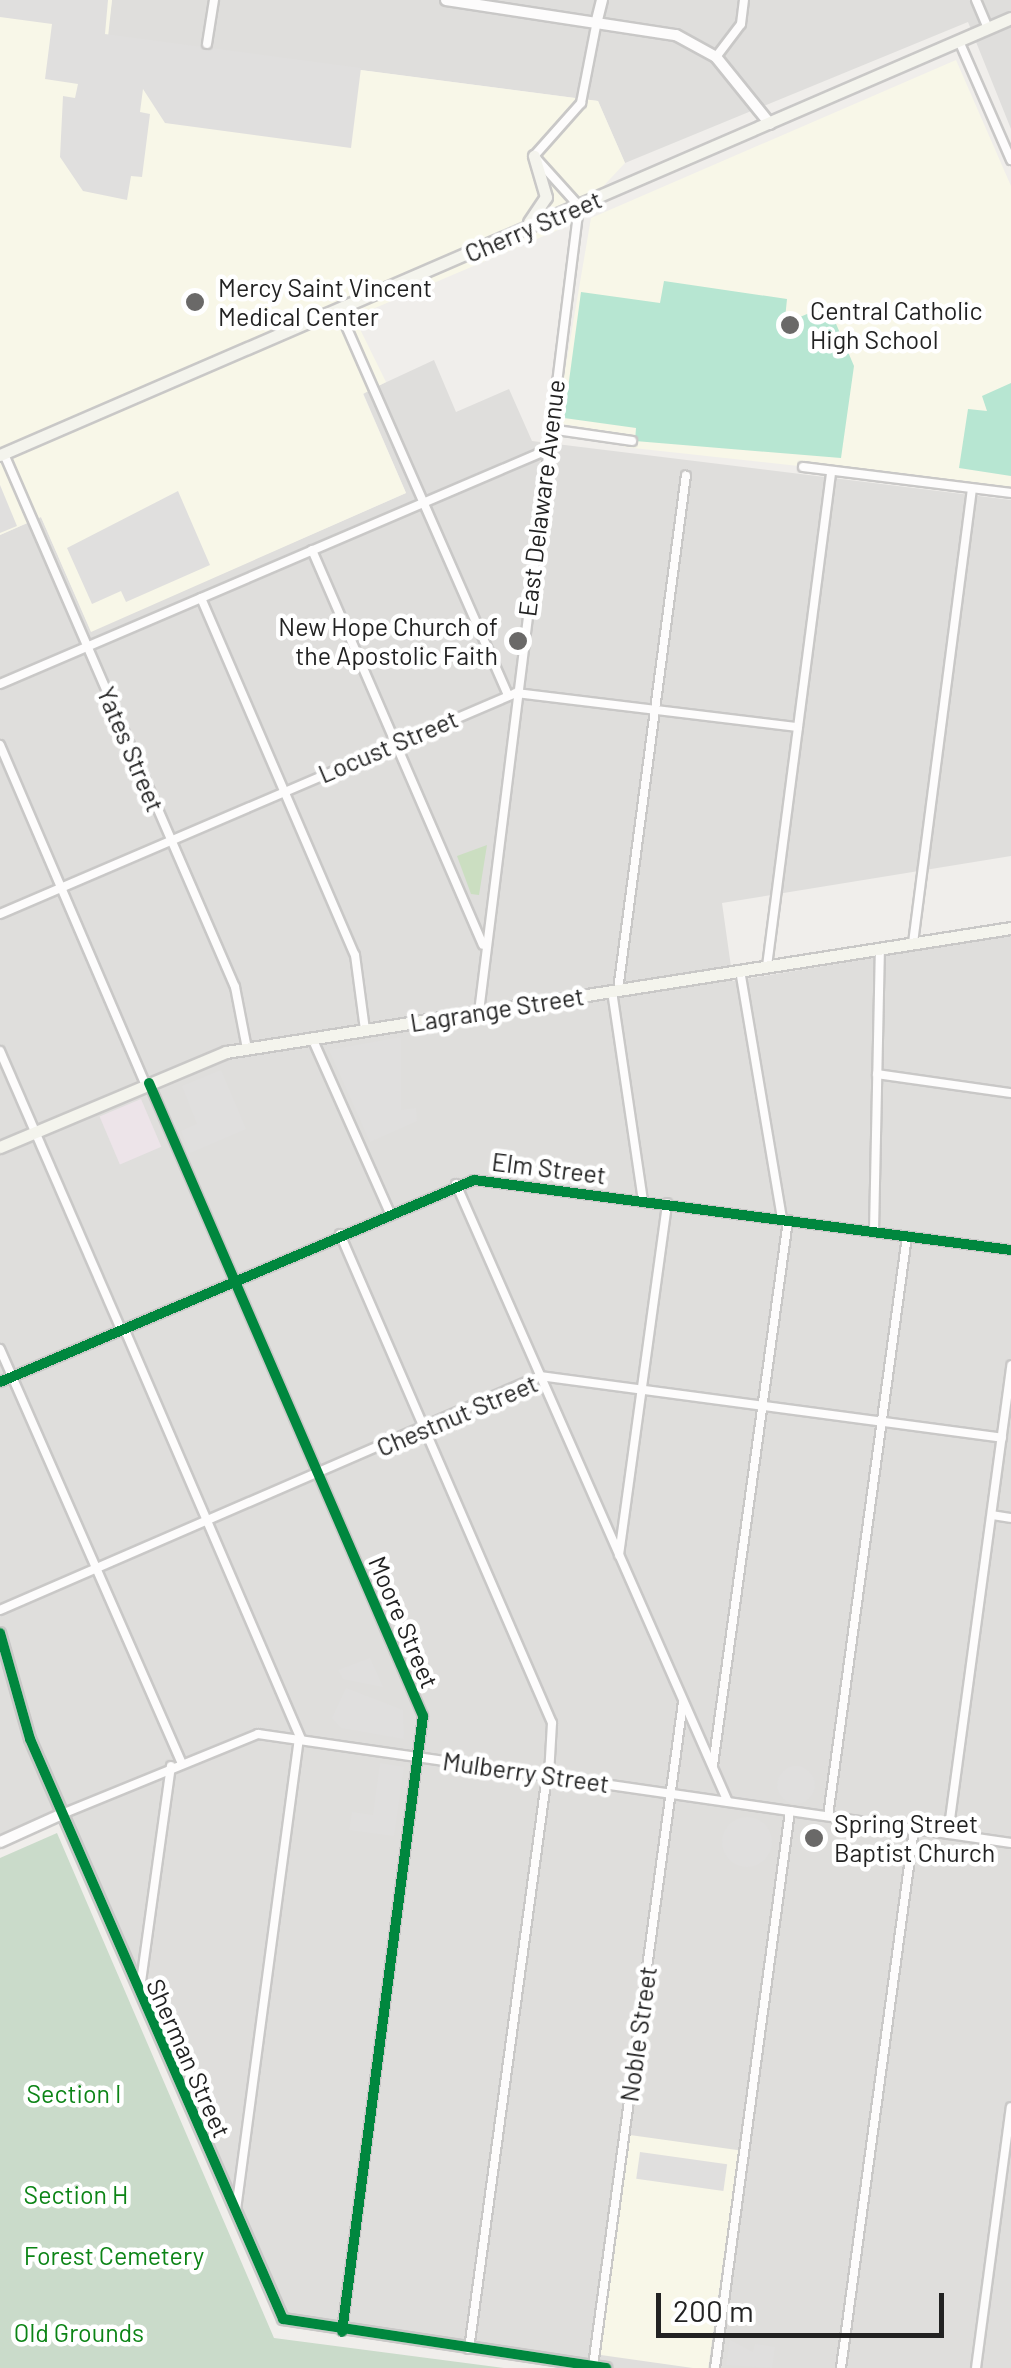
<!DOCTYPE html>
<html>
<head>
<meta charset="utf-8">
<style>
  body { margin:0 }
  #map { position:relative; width:1011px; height:2368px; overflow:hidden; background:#f0eeeb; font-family:Barlow,sans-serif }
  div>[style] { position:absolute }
  .residential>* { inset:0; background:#dfdedc }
  .industrial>* { inset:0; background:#ede4e9; transform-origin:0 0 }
  .education>* { inset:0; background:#f8f7e8; transform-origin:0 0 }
  .forest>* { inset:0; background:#cbdec1 }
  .cemetery>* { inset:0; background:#cadbca }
  .pitch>* { inset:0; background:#b7e6d2 }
  .parking>* { inset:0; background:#e0dfde; transform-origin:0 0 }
  .round { border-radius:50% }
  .roads { filter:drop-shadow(2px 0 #c9c8c7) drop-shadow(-2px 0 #c9c8c7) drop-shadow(0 2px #c9c8c7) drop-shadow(0 -2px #c9c8c7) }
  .minor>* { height:8px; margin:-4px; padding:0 4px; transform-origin:4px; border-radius:4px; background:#fdfcfc }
  .tertiary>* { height:10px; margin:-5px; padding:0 5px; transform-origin:5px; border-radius:5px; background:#fdfcfc }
  .secondary>* { height:11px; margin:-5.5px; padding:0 5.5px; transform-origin:5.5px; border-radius:5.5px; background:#f4f4ed }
  .cycleway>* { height:10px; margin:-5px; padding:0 5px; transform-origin:5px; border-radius:5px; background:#00873e }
  .dots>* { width:28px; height:28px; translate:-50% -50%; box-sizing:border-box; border:5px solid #fff; border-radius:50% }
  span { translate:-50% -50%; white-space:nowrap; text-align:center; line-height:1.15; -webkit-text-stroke:9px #fff; paint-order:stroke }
  .street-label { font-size:25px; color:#222 }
  .poi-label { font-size:25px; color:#222 }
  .left { translate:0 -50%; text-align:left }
  .right { translate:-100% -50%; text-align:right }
  .park-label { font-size:25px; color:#0c8416 }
  .scale { position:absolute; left:656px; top:2293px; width:288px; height:45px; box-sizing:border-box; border:5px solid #222; border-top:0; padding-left:12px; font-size:30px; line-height:35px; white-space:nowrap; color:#222; -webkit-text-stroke:8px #fff; paint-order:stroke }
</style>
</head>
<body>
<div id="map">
  <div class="residential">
    <div style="clip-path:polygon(112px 0,1011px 0,1011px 129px,968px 22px,625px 163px,598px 101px,107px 37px)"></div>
    <div style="clip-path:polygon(434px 360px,456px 412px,509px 389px,532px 441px,1011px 500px,1011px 856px,722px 903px,733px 981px,1011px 935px,1011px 2368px,612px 2368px,290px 2325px,63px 1815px,0 1841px,0 535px,41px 517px,91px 631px,406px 493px,363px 393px)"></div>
  </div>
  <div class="industrial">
    <div style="left:141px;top:1099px;width:52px;height:45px;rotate:67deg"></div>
  </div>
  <div class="education">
    <div style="clip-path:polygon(0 0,112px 0,108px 37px,598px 101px,625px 163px,565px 227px,354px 317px,386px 382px,363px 394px,406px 493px,91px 632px,41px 517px,0 535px)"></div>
    <div style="clip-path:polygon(956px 60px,1011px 186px,1011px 489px,624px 447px,625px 434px,556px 423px,591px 218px)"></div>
    <div style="left:630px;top:2135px;width:110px;height:222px;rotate:8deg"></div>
  </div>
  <div class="forest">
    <div style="clip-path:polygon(487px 845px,479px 895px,471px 894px,457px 856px)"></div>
  </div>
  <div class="cemetery">
    <div style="clip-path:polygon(57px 1833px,274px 2338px,504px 2368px,0 2368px,0 1858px)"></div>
  </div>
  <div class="pitch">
    <div style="clip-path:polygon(664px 281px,787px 299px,785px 319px,793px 320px,828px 305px,854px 366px,841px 458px,635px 441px,636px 428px,564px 418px,581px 292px,660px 303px)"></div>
    <div style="clip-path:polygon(1011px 383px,1011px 476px,959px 468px,968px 409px,987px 411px,982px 396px)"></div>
  </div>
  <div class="parking">
    <div style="clip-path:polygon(0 0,108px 0,105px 34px,361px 68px,351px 148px,165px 123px,143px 89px,140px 112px,150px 114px,142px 177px,131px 176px,127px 200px,83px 191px,60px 157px,63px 96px,75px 98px,78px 84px,45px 79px,52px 24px,0 17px)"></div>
    <div style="clip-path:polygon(0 485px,17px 526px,0 533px)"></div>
    <div style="clip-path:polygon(178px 491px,210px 565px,126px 602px,121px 591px,92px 604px,67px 548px)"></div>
    <div style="clip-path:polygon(401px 1037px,401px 1110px,416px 1108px,417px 1121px,370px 1142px,329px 1050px)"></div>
    <div style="clip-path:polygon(221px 1070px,246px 1129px,190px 1153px,181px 1131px,197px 1124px,182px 1086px)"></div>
    <div style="clip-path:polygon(370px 1658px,383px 1687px,343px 1679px,338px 1670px)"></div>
    <div style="clip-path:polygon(346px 1688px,403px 1710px,404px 1739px,341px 1728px,332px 1718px)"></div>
    <div style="clip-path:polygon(380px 1763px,404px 1767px,394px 1836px,349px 1830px,352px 1812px,373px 1815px)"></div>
    <div class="round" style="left:777px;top:1766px;width:38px;height:38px"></div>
    <div class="round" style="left:722px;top:1817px;width:50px;height:50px"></div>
    <div style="left:640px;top:2152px;width:88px;height:27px;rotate:8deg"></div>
    <div style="clip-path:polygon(730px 2340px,753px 2352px,755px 2344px,775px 2347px,772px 2368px,726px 2365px)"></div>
  </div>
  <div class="roads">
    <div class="minor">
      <div style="left:976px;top:0;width:30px;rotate:67deg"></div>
      <div style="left:959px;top:41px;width:130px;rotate:66.4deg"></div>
      <div style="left:207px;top:44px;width:45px;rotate:-81deg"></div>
      <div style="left:716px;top:57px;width:41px;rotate:-52.9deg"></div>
      <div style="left:741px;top:24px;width:24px;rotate:-83deg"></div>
      <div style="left:339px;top:310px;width:420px;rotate:66.3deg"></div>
      <div style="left:550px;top:429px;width:83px;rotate:8.3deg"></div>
      <div style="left:4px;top:454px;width:581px;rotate:66.57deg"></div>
      <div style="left:235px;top:987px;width:63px;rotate:79deg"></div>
      <div style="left:803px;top:467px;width:210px;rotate:7.1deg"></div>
      <div style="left:312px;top:550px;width:430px;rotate:66.6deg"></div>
      <div style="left:201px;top:598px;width:389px;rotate:66.7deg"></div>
      <div style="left:355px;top:955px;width:76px;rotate:82.4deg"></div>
      <div style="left:0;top:684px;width:595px;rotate:-23.16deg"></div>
      <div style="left:0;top:745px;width:369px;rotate:66.8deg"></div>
      <div style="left:0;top:914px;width:561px;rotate:-23.19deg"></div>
      <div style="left:516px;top:693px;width:284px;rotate:6.9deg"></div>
      <div style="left:913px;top:943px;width:458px;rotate:-82.6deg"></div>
      <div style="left:767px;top:966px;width:498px;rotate:-82.6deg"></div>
      <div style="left:740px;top:970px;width:253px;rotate:80.4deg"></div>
      <div style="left:618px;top:990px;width:519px;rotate:-82.48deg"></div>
      <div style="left:612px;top:991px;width:211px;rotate:81.6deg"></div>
      <div style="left:479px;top:1012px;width:812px;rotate:-82.93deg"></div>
      <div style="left:579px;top:206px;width:67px;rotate:-132deg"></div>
      <div style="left:534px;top:156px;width:71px;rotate:-48.4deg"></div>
      <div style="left:581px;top:103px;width:84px;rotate:-79deg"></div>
      <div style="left:312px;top:1038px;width:192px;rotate:66deg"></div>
      <div style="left:0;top:1051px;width:303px;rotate:66.5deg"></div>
      <div style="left:877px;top:1074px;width:135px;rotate:8.1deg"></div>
      <div style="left:149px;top:1083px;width:690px;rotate:66.59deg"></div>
      <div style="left:423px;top:1716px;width:620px;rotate:97.5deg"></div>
      <div style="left:456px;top:1184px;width:675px;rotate:66.24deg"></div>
      <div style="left:874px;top:1231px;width:283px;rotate:-88.8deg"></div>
      <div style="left:340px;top:1234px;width:533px;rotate:66.56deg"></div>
      <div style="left:552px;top:1723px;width:52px;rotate:93.3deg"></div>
      <div style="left:124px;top:1328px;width:447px;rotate:66.7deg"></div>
      <div style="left:0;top:1349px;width:450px;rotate:66.3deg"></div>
      <div style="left:0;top:1382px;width:515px;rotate:-23.08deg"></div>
      <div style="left:474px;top:1180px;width:542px;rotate:7.43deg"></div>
      <div style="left:992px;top:1515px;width:19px;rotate:9deg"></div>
      <div style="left:619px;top:1555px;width:355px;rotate:-82.2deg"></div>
      <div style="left:0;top:1610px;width:589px;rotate:-23.43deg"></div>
      <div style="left:540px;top:1376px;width:466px;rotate:7.6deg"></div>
      <div style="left:713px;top:1765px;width:550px;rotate:-82.16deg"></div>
      <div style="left:62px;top:1814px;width:212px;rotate:-22.2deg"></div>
      <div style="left:258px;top:1734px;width:761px;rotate:8.24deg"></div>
      <div style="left:828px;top:1816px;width:585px;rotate:-82.24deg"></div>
      <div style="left:948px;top:1834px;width:473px;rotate:-82.3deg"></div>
      <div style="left:140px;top:1989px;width:225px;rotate:-82.1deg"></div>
      <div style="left:236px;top:2210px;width:475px;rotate:-82.4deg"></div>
      <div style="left:469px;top:2349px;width:579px;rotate:-82.26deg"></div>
      <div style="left:593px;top:2366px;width:670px;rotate:-82.28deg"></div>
      <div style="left:715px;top:2368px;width:562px;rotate:-82.33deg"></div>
      <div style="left:841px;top:2368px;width:544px;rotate:-82.29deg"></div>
      <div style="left:976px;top:2368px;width:263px;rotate:-82.4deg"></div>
    </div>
    <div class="tertiary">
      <div style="left:446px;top:0;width:233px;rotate:8.7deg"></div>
      <div style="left:676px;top:35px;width:46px;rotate:28.8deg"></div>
      <div style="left:716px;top:57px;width:86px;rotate:51.1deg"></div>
      <div style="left:597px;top:20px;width:21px;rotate:-76deg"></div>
      <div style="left:0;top:1633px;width:110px;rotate:74.2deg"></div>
      <div style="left:30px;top:1739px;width:633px;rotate:66.43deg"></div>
      <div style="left:283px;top:2319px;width:327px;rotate:8.6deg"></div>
      <div style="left:0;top:1842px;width:68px;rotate:-24.3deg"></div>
    </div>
    <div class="secondary">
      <div style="left:529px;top:222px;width:30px;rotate:-56deg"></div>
      <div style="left:546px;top:197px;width:43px;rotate:-106.3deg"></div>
      <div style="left:0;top:455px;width:1101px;rotate:-23.38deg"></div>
      <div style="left:0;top:1147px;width:245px;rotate:-22.8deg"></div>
      <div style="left:226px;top:1052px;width:795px;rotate:-8.98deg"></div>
    </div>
  </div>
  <div class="cycleway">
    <div style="left:149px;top:1083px;width:690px;rotate:66.59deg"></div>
    <div style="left:423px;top:1716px;width:621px;rotate:97.49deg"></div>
    <div style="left:0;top:1382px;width:515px;rotate:-23.08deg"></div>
    <div style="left:474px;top:1180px;width:542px;rotate:7.43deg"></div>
    <div style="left:0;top:1633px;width:110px;rotate:74.2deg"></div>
    <div style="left:30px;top:1739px;width:633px;rotate:66.43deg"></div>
    <div style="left:283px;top:2319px;width:327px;rotate:8.6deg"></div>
  </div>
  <div class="dots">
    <div style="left:195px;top:302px;background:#6a6968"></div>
    <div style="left:790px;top:325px;background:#6a6968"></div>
    <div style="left:518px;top:641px;background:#6a6968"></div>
    <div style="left:814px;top:1838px;background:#6a6968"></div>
  </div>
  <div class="street-label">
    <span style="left:533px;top:226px;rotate:-23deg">Cherry Street</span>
    <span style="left:541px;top:498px;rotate:-83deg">East Delaware Avenue</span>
    <span style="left:388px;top:746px;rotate:-23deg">Locust Street</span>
    <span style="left:131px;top:749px;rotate:67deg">Yates Street</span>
    <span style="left:497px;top:1009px;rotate:-9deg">Lagrange Street</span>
    <span style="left:549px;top:1168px;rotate:7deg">Elm Street</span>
    <span style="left:457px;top:1415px;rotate:-23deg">Chestnut Street</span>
    <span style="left:404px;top:1622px;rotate:67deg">Moore Street</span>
    <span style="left:526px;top:1772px;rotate:8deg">Mulberry Street</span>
    <span style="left:638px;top:2034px;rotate:-82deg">Noble Street</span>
    <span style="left:189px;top:2058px;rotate:66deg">Sherman Street</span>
  </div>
  <div class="poi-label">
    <span class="left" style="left:218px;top:302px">Mercy Saint Vincent<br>Medical Center</span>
    <span class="left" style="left:810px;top:325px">Central Catholic<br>High School</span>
    <span class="right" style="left:498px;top:641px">New Hope Church of<br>the Apostolic Faith</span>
    <span class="left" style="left:834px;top:1838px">Spring Street<br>Baptist Church</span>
  </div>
  <div class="park-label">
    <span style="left:74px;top:2093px">Section I</span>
    <span style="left:76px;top:2194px">Section H</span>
    <span style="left:114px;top:2255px">Forest Cemetery</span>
    <span style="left:79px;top:2332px">Old Grounds</span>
  </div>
  <div class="scale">200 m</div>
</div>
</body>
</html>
